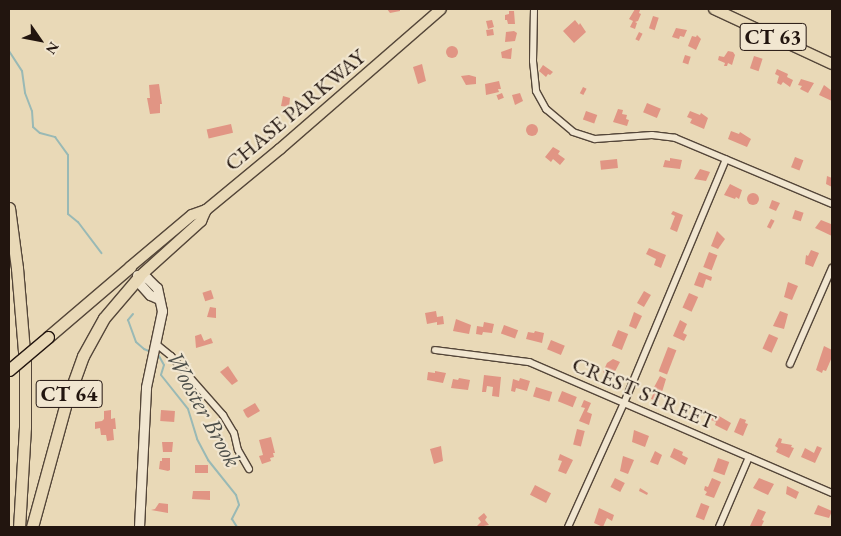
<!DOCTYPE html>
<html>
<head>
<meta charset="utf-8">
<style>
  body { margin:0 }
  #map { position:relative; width:841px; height:536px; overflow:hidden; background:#e9d9b7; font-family:"EB Garamond",serif }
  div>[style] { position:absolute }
  .stream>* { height:2px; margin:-1px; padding:0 1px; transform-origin:1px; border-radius:1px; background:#99b9b5 }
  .building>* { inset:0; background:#e19584; transform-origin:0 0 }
  .round { border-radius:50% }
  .roads { filter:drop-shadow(1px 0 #544639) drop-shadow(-1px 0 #544639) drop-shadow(0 1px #544639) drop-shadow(0 -1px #544639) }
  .street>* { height:6px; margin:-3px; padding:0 3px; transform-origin:3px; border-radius:3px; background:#f1e6d0 }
  .secondary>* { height:9px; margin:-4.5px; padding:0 4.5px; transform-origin:4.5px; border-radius:4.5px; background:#f1e6d0 }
  .primary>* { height:10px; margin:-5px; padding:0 5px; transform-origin:5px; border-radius:5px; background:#e9d9b7 }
  .highway>* { height:11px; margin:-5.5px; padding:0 5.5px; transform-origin:5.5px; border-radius:5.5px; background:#e9d9b7 }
  .bridges { filter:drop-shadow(1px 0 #22150f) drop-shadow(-1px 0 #22150f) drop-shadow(0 1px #22150f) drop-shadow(0 -1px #22150f) }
  .highway-bridge>* { height:11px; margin:-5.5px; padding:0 5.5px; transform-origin:5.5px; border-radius:5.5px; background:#e9d9b7 }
  span { translate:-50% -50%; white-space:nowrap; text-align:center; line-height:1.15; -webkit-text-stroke:4.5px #f1e6d0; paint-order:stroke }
  .shield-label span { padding:1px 4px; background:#f1e6d0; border:1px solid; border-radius:4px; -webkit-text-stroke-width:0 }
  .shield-label { font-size:21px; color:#22150f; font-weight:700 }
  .street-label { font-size:22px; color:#22150f }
  .water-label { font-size:24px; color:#4c4e49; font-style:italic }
  .frame { position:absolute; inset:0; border:10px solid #22150f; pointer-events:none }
  .north { position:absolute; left:15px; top:15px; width:50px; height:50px; -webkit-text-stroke:4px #f1e6d0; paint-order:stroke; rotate:123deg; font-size:14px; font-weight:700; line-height:20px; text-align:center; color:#22150f }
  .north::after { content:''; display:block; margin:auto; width:18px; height:22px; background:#22150f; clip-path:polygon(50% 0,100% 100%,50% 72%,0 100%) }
</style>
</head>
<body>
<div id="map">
  <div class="stream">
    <div style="left:9px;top:51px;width:24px;rotate:57deg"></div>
    <div style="left:22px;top:71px;width:22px;rotate:82deg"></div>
    <div style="left:25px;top:93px;width:19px;rotate:69deg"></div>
    <div style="left:32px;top:111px;width:16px;rotate:86deg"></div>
    <div style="left:33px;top:127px;width:9px;rotate:41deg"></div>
    <div style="left:40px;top:133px;width:16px;rotate:15deg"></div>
    <div style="left:55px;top:137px;width:22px;rotate:54deg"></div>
    <div style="left:68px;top:155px;width:59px;rotate:90deg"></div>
    <div style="left:68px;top:214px;width:13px;rotate:39deg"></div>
    <div style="left:78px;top:222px;width:39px;rotate:53deg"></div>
    <div style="left:133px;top:314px;width:8px;rotate:130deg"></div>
    <div style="left:128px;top:320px;width:23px;rotate:70deg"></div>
    <div style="left:136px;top:342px;width:11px;rotate:41deg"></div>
    <div style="left:144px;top:349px;width:8px;rotate:23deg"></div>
    <div style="left:155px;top:353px;width:5px;rotate:37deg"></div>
    <div style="left:159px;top:356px;width:10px;rotate:61deg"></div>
    <div style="left:164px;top:365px;width:10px;rotate:107deg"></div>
    <div style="left:161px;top:375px;width:43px;rotate:51.5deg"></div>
    <div style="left:188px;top:409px;width:31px;rotate:73deg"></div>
    <div style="left:197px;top:439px;width:24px;rotate:62deg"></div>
    <div style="left:208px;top:460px;width:45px;rotate:51.3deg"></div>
    <div style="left:236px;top:495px;width:10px;rotate:73deg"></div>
    <div style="left:239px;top:505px;width:16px;rotate:117deg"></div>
    <div style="left:232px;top:519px;width:9px;rotate:58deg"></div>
  </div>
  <div class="building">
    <div style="clip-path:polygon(387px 9px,400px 9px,400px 11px,390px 13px)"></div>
    <div style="clip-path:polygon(635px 9px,640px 10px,639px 13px,641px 14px,638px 21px,635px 22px,637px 23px,635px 29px,630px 27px,633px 21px,629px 19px)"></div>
    <div style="clip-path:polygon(509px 11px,514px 11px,515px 24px,508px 24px,507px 20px,505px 20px,505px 15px,509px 14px)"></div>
    <div style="left:653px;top:16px;width:6px;height:13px;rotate:18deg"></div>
    <div style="clip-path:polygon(492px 20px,494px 27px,488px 29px,486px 21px)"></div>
    <div style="clip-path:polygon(575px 20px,579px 25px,580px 23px,586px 32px,574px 43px,563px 31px)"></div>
    <div style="clip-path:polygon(676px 28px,687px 30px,684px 37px,680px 36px,679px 39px,672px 37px)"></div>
    <div style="left:493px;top:29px;width:6px;height:7px;rotate:81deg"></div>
    <div style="clip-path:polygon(514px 31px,517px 33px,515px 41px,505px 42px,506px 32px)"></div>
    <div style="left:639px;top:32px;width:4px;height:8px;rotate:27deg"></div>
    <div style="clip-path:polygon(697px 35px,701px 39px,696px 50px,688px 46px,692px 36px,696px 37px)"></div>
    <div class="round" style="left:446px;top:46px;width:12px;height:12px"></div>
    <div style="clip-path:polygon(512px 48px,511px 59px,502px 58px,501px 52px)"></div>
    <div style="clip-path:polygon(728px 51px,733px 52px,735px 55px,732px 65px,728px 63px,727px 66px,724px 66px,725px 63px,718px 60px,719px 56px,724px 57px)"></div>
    <div style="left:685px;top:55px;width:6px;height:8px;rotate:18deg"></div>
    <div style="left:754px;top:56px;width:9px;height:13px;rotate:18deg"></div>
    <div style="clip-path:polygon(422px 64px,426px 81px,418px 84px,413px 67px)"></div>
    <div style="clip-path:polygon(543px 65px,553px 72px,550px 75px,548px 74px,546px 77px,539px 71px)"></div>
    <div style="clip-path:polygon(777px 69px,788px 74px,787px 77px,793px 80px,790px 87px,783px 82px,781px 85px,777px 83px,779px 76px,775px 74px)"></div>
    <div style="clip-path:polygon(469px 75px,476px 77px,476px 84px,466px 85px,461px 76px)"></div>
    <div style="clip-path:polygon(801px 79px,814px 83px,808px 93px,800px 89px,802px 86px,798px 85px)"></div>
    <div style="clip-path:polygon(499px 81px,501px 89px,498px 89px,499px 92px,486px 95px,485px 84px)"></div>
    <div style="clip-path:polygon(159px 84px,162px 104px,160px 104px,160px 113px,150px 114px,147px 98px,150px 98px,149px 85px)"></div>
    <div style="clip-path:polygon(824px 85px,832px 91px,832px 101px,819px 95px)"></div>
    <div style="left:583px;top:87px;width:4px;height:7px;rotate:27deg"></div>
    <div style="left:502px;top:93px;width:5px;height:6px;rotate:68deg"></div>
    <div style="clip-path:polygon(520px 93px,523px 101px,515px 105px,512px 95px)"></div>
    <div style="clip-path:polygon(283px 96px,290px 98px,289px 107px,281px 106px)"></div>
    <div style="left:647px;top:103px;width:15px;height:10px;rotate:23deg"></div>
    <div style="clip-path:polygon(618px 109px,623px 110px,622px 114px,627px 115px,626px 119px,629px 120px,627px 126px,613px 122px)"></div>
    <div style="left:586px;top:111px;width:12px;height:9px;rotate:20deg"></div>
    <div style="clip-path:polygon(690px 111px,700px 115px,701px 113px,708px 118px,704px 129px,690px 123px,692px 119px,687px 117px)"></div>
    <div style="left:231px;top:124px;width:9px;height:25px;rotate:77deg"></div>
    <div class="round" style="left:526px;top:124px;width:12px;height:12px"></div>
    <div style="clip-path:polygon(731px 131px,739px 134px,740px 132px,751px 139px,747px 147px,728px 139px)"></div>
    <div style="clip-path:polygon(553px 147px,560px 151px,558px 154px,565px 159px,560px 165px,553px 159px,551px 162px,545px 157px)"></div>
    <div style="left:795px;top:157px;width:9px;height:11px;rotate:21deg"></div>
    <div style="clip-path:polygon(670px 158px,682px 160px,680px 169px,663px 167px,665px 160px,670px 161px)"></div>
    <div style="left:617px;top:159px;width:9px;height:17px;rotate:84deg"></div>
    <div style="clip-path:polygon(700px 169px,710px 172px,706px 181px,694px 179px)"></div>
    <div style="clip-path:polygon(827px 176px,832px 178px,832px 187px,826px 184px)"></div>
    <div style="clip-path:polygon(730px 184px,742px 190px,739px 199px,736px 197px,735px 199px,724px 195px)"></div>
    <div class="round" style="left:747px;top:193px;width:12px;height:12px"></div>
    <div style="clip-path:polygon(772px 200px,780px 203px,776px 211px,769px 208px)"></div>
    <div style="left:795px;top:210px;width:9px;height:9px;rotate:18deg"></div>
    <div style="clip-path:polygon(673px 211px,683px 215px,677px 232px,670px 229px,675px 216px,671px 214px)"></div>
    <div style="left:771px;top:219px;width:4px;height:9px;rotate:27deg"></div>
    <div style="clip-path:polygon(821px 220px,831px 224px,832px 236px,815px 228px)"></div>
    <div style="clip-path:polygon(717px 231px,725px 239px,718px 249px,711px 246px)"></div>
    <div style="clip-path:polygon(649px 248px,666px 255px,661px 268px,654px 265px,656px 259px,646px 254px)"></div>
    <div style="clip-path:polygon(811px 250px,819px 253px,813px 267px,805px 264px,806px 255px,808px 256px)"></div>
    <div style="left:709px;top:252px;width:9px;height:16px;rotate:21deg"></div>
    <div style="clip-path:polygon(699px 272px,712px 277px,711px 281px,706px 279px,703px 288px,694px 285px)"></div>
    <div style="clip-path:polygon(788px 282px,798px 286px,792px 300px,784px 297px)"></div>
    <div style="left:211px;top:290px;width:9px;height:9px;rotate:72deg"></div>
    <div style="left:644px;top:291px;width:8px;height:14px;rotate:30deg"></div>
    <div style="left:689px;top:293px;width:10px;height:16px;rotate:24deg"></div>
    <div style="clip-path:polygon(210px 307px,216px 308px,216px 318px,207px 317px)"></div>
    <div style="clip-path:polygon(436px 311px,437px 317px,443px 316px,444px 324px,437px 325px,437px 322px,427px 324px,425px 313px)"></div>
    <div style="clip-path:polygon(780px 311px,788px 314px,784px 329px,773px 326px)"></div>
    <div style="clip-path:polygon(634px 312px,642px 316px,636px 329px,629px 326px)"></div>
    <div style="clip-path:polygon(456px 319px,471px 325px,469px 334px,453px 331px)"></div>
    <div style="clip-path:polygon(680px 320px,687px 324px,683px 333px,687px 335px,684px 341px,673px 336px)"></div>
    <div style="clip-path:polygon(484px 322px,494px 324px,492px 333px,483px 332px,482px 335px,476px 334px,477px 326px,483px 327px)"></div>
    <div style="left:504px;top:325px;width:15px;height:9px;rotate:20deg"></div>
    <div style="left:618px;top:330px;width:11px;height:17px;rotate:22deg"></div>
    <div style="clip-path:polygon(535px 331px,544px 333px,542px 343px,526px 339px,528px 332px,534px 333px)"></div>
    <div style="clip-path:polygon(201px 334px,204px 341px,211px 338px,213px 343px,196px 348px,195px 336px)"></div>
    <div style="left:769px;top:334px;width:10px;height:16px;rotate:24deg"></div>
    <div style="left:551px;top:340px;width:15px;height:10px;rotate:23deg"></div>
    <div style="clip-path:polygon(824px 346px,832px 350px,832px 357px,826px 371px,823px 370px,822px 373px,816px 370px)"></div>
    <div style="left:668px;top:347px;width:9px;height:26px;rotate:21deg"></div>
    <div style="clip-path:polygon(613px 359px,620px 362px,610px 381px,603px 378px,605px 373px,603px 372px,607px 363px)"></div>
    <div style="clip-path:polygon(228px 366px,238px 381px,232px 385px,220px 372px)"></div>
    <div style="clip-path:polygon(435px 371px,446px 373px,443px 383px,427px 380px,428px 372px,435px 373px)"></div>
    <div style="clip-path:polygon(484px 375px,501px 377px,499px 397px,492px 396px,493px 387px,487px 386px,486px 392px,482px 392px)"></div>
    <div style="clip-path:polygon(660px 376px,666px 379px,659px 402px,651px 399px,654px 392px,652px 391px)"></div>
    <div style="clip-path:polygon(459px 378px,470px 380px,468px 390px,451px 388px,453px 379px,458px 380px)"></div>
    <div style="clip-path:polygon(520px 378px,530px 381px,527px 391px,516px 388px,515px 392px,511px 391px,513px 379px,519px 381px)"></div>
    <div style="left:536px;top:387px;width:17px;height:10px;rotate:17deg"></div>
    <div style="left:562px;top:391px;width:16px;height:11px;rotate:22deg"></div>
    <div style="clip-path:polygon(584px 400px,591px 403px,587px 412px,592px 414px,589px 425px,579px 421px,585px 408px,581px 407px)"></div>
    <div style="clip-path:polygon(255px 403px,260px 411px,248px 418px,246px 416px,243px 410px)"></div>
    <div style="clip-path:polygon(111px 410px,111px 419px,115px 418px,116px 429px,113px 429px,114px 440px,107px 441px,106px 435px,101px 435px,100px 428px,95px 429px,95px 422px,102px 421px,104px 419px,104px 411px)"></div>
    <div style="left:161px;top:410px;width:14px;height:11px;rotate:4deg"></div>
    <div style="clip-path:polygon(714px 413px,731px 423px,727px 431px,715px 425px,716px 422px,711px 420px)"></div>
    <div style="clip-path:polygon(740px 418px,746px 420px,745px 423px,748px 424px,743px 436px,734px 432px)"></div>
    <div style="left:577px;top:429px;width:8px;height:16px;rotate:14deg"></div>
    <div style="clip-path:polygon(634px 430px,649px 436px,645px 447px,632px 442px)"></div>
    <div style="clip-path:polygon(271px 437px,275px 453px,273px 453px,274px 457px,270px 458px,271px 461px,262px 464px,259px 456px,263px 455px,259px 440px)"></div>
    <div style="clip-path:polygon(779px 438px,782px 439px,781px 443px,792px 445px,791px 447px,794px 448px,789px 458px,776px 452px,778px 448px,775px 446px)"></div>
    <div style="clip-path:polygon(162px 442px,173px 442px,172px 452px,163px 452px)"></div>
    <div style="clip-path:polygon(441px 446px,443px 461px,434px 464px,430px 449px)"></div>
    <div style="clip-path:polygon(817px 446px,822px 448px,815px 463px,801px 457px,805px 448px,814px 453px)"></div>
    <div style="clip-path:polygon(674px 448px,683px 452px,682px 455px,688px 458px,685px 465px,670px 457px)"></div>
    <div style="clip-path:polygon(655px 451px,662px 455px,658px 465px,650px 462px)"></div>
    <div style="clip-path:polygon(560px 454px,573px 460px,566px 474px,558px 471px,562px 461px,558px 460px)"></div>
    <div style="clip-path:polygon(623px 456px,634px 460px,628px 474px,620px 471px)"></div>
    <div style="clip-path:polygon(162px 458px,170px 458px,170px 470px,168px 471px,159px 469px,160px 461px,162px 461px)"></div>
    <div style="left:718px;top:458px;width:12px;height:14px;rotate:20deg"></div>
    <div style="left:195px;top:465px;width:13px;height:8px"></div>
    <div style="left:615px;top:478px;width:11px;height:10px;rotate:27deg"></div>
    <div style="clip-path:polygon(712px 478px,721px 482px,714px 498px,705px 495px,707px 492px,704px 490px,705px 486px,708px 487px)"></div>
    <div style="clip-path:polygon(759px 478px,774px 484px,768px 495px,753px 488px)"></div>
    <div style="left:535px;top:485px;width:18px;height:11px;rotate:27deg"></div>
    <div style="clip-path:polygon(787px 486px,799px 492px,796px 499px,786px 494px)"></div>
    <div style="clip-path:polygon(640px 488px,648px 493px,647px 495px,639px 491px)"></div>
    <div style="clip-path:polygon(193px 491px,210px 491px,210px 500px,192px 499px)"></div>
    <div style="clip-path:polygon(159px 503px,168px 504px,168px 513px,151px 510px,155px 509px)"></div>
    <div style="left:701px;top:503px;width:9px;height:15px;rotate:21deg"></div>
    <div style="clip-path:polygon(818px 505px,832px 511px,829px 518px,814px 514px)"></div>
    <div style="clip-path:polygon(599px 508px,614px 515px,612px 521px,607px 518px,603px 527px,594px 523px)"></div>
    <div style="clip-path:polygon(758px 509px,766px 512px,762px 520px,764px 521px,761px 527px,752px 527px,750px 526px)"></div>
    <div style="clip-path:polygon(484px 513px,487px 517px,485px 520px,489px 525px,478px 527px,477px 526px,481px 522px,478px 518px)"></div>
  </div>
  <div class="roads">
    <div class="street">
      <div style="left:534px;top:9px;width:52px;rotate:91.1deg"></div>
      <div style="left:533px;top:61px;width:30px;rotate:84deg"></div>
      <div style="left:536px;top:91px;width:21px;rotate:61deg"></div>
      <div style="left:546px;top:109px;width:35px;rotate:40deg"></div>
      <div style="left:573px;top:132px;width:23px;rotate:18deg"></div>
      <div style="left:595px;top:139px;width:57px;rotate:-4deg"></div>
      <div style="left:652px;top:135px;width:23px;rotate:7deg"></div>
      <div style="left:675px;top:138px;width:170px;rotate:22.8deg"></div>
      <div style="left:155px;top:343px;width:21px;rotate:39deg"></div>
      <div style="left:171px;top:356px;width:79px;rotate:48.6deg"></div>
      <div style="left:223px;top:415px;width:21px;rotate:59deg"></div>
      <div style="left:234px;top:433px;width:17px;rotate:77deg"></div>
      <div style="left:238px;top:450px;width:22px;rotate:60deg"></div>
      <div style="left:435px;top:350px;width:95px;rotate:7.3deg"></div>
      <div style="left:529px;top:362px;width:330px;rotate:23.4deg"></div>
      <div style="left:790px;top:364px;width:105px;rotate:-66.4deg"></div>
      <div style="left:568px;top:527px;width:136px;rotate:-65.7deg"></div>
      <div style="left:624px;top:403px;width:264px;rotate:-67.3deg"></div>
      <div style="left:719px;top:527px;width:76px;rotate:-66.8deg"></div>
    </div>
    <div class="secondary">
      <div style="left:137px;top:275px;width:9px;rotate:72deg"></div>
      <div style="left:140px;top:284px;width:15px;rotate:48deg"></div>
      <div style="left:150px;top:295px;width:10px;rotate:24deg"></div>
      <div style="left:139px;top:527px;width:140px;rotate:-87.1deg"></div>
      <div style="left:146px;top:387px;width:78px;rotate:-78.1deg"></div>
      <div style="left:162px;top:311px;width:24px;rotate:-102deg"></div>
      <div style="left:157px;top:288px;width:14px;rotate:-135deg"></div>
      <div style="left:147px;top:278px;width:8px;rotate:-173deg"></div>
    </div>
    <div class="primary">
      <div style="left:714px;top:9px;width:130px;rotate:25deg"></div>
      <div style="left:130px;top:267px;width:81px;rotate:-40deg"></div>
      <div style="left:192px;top:215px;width:15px;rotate:-20deg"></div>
      <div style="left:206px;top:210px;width:96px;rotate:-39.5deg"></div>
      <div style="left:280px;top:149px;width:213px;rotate:-41deg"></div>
      <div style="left:139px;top:277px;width:84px;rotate:-42.1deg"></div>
      <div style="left:201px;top:221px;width:12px;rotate:-66deg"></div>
    </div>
    <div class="highway">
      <div style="left:9px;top:208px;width:61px;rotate:82.4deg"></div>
      <div style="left:17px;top:268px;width:96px;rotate:85.2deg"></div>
      <div style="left:25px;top:364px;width:63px;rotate:90deg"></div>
      <div style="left:25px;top:427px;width:100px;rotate:93.4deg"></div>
      <div style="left:48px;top:337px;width:108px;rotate:-40.5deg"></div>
      <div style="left:32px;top:527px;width:125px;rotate:-74.7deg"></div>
      <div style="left:65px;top:406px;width:53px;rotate:-70.2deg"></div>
      <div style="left:83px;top:356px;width:43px;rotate:-61.1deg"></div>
      <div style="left:104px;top:318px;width:54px;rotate:-49.5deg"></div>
    </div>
  </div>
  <div class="bridges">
    <div class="highway-bridge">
      <div style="left:9px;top:370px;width:51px;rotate:-40.2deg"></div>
    </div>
  </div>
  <div class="shield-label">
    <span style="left:773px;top:37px">CT 63</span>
    <span style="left:69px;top:394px">CT 64</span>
  </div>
  <div class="street-label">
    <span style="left:295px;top:110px;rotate:-40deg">CHASE PARKWAY</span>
    <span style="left:644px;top:393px;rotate:23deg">CREST STREET</span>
  </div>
  <div class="water-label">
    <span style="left:204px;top:409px;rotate:61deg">Wooster Brook</span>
  </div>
  <div class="frame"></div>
  <div class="north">N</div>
</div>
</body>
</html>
